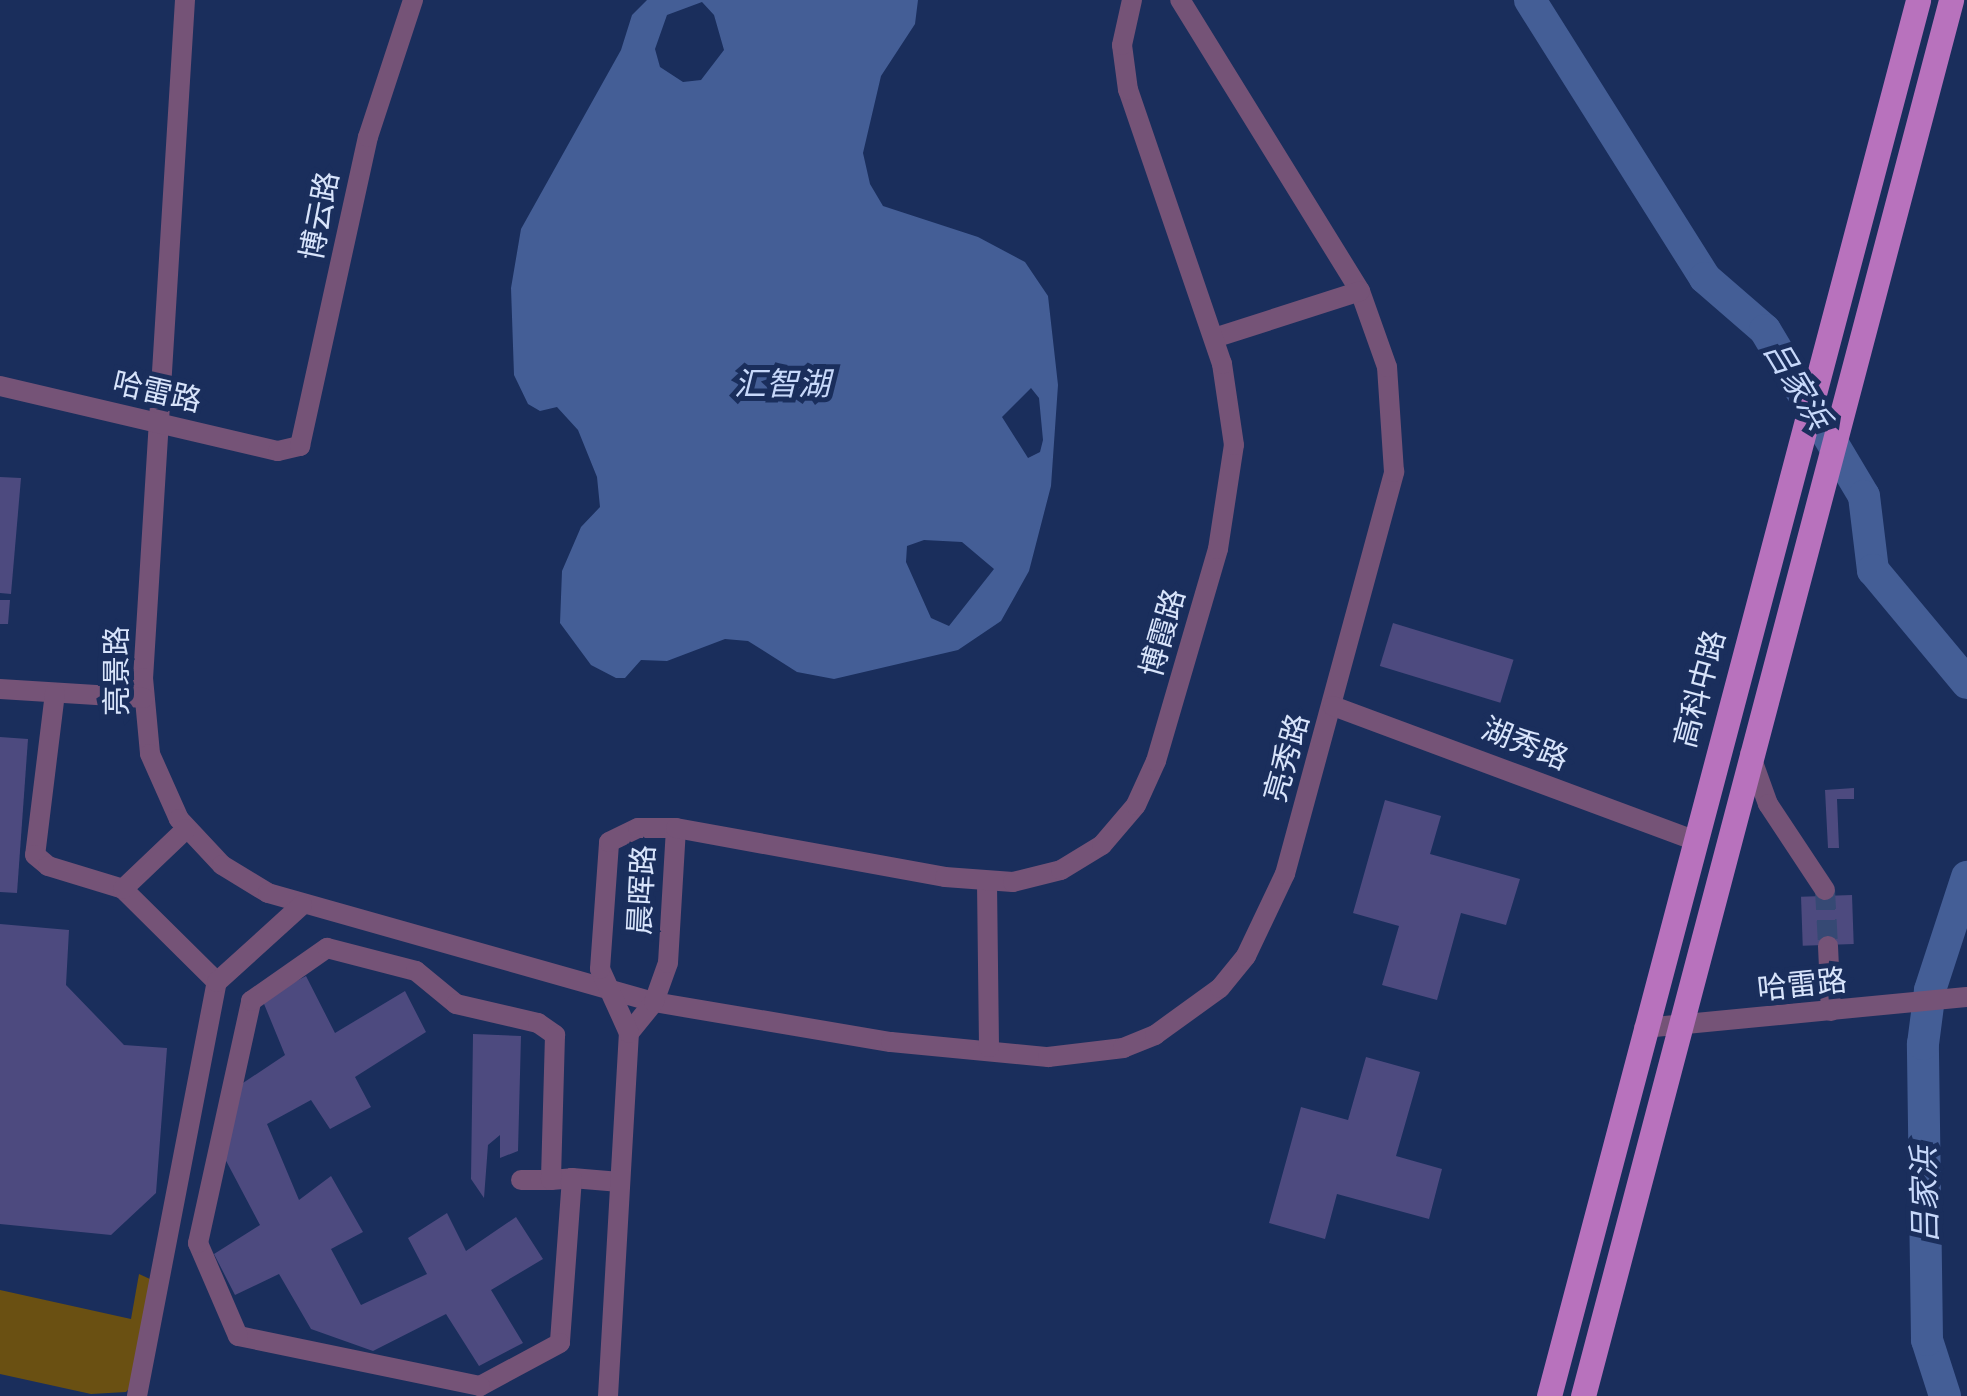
<!DOCTYPE html>
<html>
<head>
<meta charset="utf-8">
<style>
  body { margin:0 }
  #map { position:relative; width:1967px; height:1396px; overflow:hidden; background:#1a2e5c; font-family:Jost,"Noto Sans SC",sans-serif }
  div>[style] { position:absolute }
  .green>* { inset:0; background:#6a5012 }
  .water>* { inset:0; background:#445e96 }
  .river>* { height:32px; margin:-16px; padding:0 16px; transform-origin:16px; border-radius:16px; background:#445e96 }
  .building>* { inset:0; background:#4d4a7f; transform-origin:0 0 }
  .minor-tunnel>* { height:20px; margin-top:-10px; transform-origin:0; background:repeating-linear-gradient(90deg,#364974 0 20px,transparent 0 30px) }
  .minor>* { height:20px; margin:-10px; padding:0 10px; transform-origin:10px; border-radius:10px; background:#755377 }
  .major>* { height:25px; margin:-12.5px; padding:0 12.5px; transform-origin:12.5px; border-radius:12.5px; background:#b872bd }
  span { translate:-50% -50%; white-space:nowrap; text-align:center; line-height:1.15; -webkit-text-stroke:10px #1a2e5c; paint-order:stroke }
  .street-label { font-size:30px; color:#d8e4fb }
  .water-label { font-size:32px; color:#c7d8fa; font-style:italic }
</style>
</head>
<body>
<div id="map">
  <div class="green">
    <div style="clip-path:polygon(139px 1274px,161px 1284px,143px 1373px,126px 1392px,91px 1394px,0 1374px,0 1290px,131px 1319px)"></div>
  </div>
  <div class="water">
    <div style="clip-path:polygon(evenodd,647px 0,918px 0,915px 24px,881px 76px,863px 153px,870px 184px,883px 206px,978px 237px,1025px 262px,1048px 296px,1058px 385px,1051px 486px,1029px 571px,1001px 621px,958px 650px,834px 679px,797px 672px,748px 641px,725px 639px,667px 661px,641px 660px,625px 678px,616px 678px,591px 665px,560px 623px,562px 571px,581px 527px,600px 507px,597px 477px,578px 430px,557px 407px,540px 411px,528px 404px,514px 375px,511px 288px,521px 229px,621px 50px,632px 15px,647px 0,702px 2px,714px 15px,724px 50px,701px 80px,683px 82px,660px 67px,655px 49px,667px 15px,702px 2px,647px 0,1031px 388px,1039px 398px,1043px 440px,1040px 452px,1028px 458px,1002px 417px,1031px 388px,647px 0,924px 540px,962px 542px,994px 569px,949px 626px,931px 618px,906px 562px,907px 546px,924px 540px)"></div>
  </div>
  <div class="river">
    <div style="left:1530px;top:0;width:328px;rotate:57.8deg"></div>
    <div style="left:1705px;top:278px;width:79px;rotate:40.9deg"></div>
    <div style="left:1765px;top:330px;width:193px;rotate:59.2deg"></div>
    <div style="left:1864px;top:496px;width:75px;rotate:83.1deg"></div>
    <div style="left:1873px;top:570px;width:147px;rotate:50.2deg"></div>
    <div style="left:1945px;top:1396px;width:59px;rotate:-107.8deg"></div>
    <div style="left:1927px;top:1340px;width:296px;rotate:-90.8deg"></div>
    <div style="left:1923px;top:1044px;width:54px;rotate:-82.6deg"></div>
    <div style="left:1930px;top:990px;width:119px;rotate:-71.9deg"></div>
  </div>
  <div class="building">
    <div style="clip-path:polygon(0 477px,21px 478px,11px 594px,0 593px)"></div>
    <div style="clip-path:polygon(0 600px,10px 600px,8px 624px,0 624px)"></div>
    <div style="left:1393px;top:623px;width:126px;height:45px;rotate:17deg"></div>
    <div style="clip-path:polygon(0 737px,28px 739px,17px 893px,0 892px)"></div>
    <div style="clip-path:polygon(1854px 788px,1854px 799px,1837px 799px,1839px 848px,1828px 848px,1825px 790px)"></div>
    <div style="clip-path:polygon(1385px 800px,1441px 816px,1430px 854px,1520px 879px,1506px 925px,1461px 913px,1437px 1000px,1382px 985px,1399px 926px,1353px 913px)"></div>
    <div style="left:1852px;top:895px;width:49px;height:51px;rotate:88deg"></div>
    <div style="clip-path:polygon(0 924px,69px 930px,66px 985px,124px 1045px,167px 1048px,156px 1193px,111px 1235px,0 1224px)"></div>
    <div style="clip-path:polygon(306px 976px,335px 1033px,405px 991px,426px 1032px,355px 1077px,371px 1107px,330px 1129px,311px 1100px,267px 1124px,299px 1200px,331px 1176px,363px 1232px,331px 1249px,361px 1305px,427px 1274px,408px 1238px,447px 1213px,466px 1251px,516px 1217px,543px 1259px,491px 1290px,523px 1343px,479px 1366px,446px 1314px,373px 1351px,311px 1329px,279px 1274px,235px 1295px,214px 1254px,260px 1225px,223px 1155px,237px 1087px,285px 1055px,262px 999px)"></div>
    <div style="clip-path:polygon(473px 1034px,521px 1036px,518px 1151px,500px 1158px,500px 1135px,488px 1145px,484px 1198px,471px 1179px)"></div>
    <div style="clip-path:polygon(1366px 1057px,1420px 1072px,1396px 1156px,1442px 1169px,1429px 1219px,1337px 1194px,1325px 1239px,1269px 1223px,1301px 1107px,1348px 1120px)"></div>
  </div>
  <div class="minor-tunnel">
    <div style="left:1825px;top:890px;width:56px;rotate:86.9deg"></div>
  </div>
  <div class="minor">
    <div style="left:185px;top:0;width:679px;rotate:93.54deg"></div>
    <div style="left:143px;top:678px;width:76px;rotate:84.7deg"></div>
    <div style="left:150px;top:754px;width:71px;rotate:66deg"></div>
    <div style="left:179px;top:819px;width:63px;rotate:46.9deg"></div>
    <div style="left:222px;top:865px;width:54px;rotate:31.3deg"></div>
    <div style="left:268px;top:893px;width:401px;rotate:15.8deg"></div>
    <div style="left:654px;top:1002px;width:240px;rotate:9.6deg"></div>
    <div style="left:891px;top:1042px;width:158px;rotate:5.5deg"></div>
    <div style="left:1048px;top:1057px;width:76px;rotate:-6.8deg"></div>
    <div style="left:1123px;top:1048px;width:35px;rotate:-22deg"></div>
    <div style="left:1155px;top:1035px;width:80px;rotate:-35.9deg"></div>
    <div style="left:1220px;top:988px;width:41px;rotate:-50.9deg"></div>
    <div style="left:1246px;top:956px;width:91px;rotate:-64.6deg"></div>
    <div style="left:1285px;top:874px;width:417px;rotate:-74.8deg"></div>
    <div style="left:1394px;top:472px;width:105px;rotate:-93.8deg"></div>
    <div style="left:1387px;top:367px;width:81px;rotate:-109.6deg"></div>
    <div style="left:1360px;top:291px;width:342px;rotate:-121.7deg"></div>
    <div style="left:1214px;top:338px;width:153px;rotate:-17.8deg"></div>
    <div style="left:0;top:386px;width:285px;rotate:13.2deg"></div>
    <div style="left:278px;top:451px;width:23px;rotate:-13deg"></div>
    <div style="left:300px;top:446px;width:316px;rotate:-77.6deg"></div>
    <div style="left:368px;top:137px;width:144px;rotate:-71.8deg"></div>
    <div style="left:0;top:689px;width:144px;rotate:3.6deg"></div>
    <div style="left:55px;top:693px;width:163px;rotate:97deg"></div>
    <div style="left:35px;top:855px;width:17px;rotate:40deg"></div>
    <div style="left:48px;top:866px;width:78px;rotate:17deg"></div>
    <div style="left:123px;top:889px;width:132px;rotate:44.7deg"></div>
    <div style="left:1333px;top:706px;width:385px;rotate:20.4deg"></div>
    <div style="left:1750px;top:754px;width:53px;rotate:70.2deg"></div>
    <div style="left:1768px;top:804px;width:103px;rotate:56.5deg"></div>
    <div style="left:987px;top:883px;width:164px;rotate:89.3deg"></div>
    <div style="left:123px;top:889px;width:87px;rotate:-43.6deg"></div>
    <div style="left:1828px;top:946px;width:65px;rotate:87.4deg"></div>
    <div style="left:1644px;top:1028px;width:324px;rotate:-5.5deg"></div>
    <div style="left:629px;top:1033px;width:40px;rotate:-51deg"></div>
    <div style="left:654px;top:1002px;width:41px;rotate:-70.3deg"></div>
    <div style="left:668px;top:963px;width:135px;rotate:-86.6deg"></div>
    <div style="left:572px;top:1178px;width:48px;rotate:4.8deg"></div>
    <div style="left:521px;top:1180px;width:30px"></div>
    <div style="left:551px;top:1180px;width:21px;rotate:-5deg"></div>
    <div style="left:572px;top:1178px;width:165px;rotate:94.2deg"></div>
    <div style="left:560px;top:1343px;width:91px;rotate:151.7deg"></div>
    <div style="left:480px;top:1386px;width:247px;rotate:-168.3deg"></div>
    <div style="left:238px;top:1336px;width:101px;rotate:-113.3deg"></div>
    <div style="left:198px;top:1243px;width:248px;rotate:-77.6deg"></div>
    <div style="left:251px;top:1001px;width:93px;rotate:-34.9deg"></div>
    <div style="left:327px;top:948px;width:92px;rotate:14.5deg"></div>
    <div style="left:416px;top:971px;width:52px;rotate:39.5deg"></div>
    <div style="left:456px;top:1004px;width:84px;rotate:13deg"></div>
    <div style="left:538px;top:1023px;width:21px;rotate:35deg"></div>
    <div style="left:555px;top:1035px;width:145px;rotate:91.6deg"></div>
    <div style="left:137px;top:1396px;width:422px;rotate:-79.1deg"></div>
    <div style="left:217px;top:982px;width:115px;rotate:-42.2deg"></div>
    <div style="left:608px;top:1396px;width:364px;rotate:-86.7deg"></div>
    <div style="left:629px;top:1033px;width:70px;rotate:-114.4deg"></div>
    <div style="left:600px;top:969px;width:127px;rotate:-85.9deg"></div>
    <div style="left:609px;top:842px;width:32px;rotate:-26deg"></div>
    <div style="left:638px;top:828px;width:38px"></div>
    <div style="left:676px;top:828px;width:273px;rotate:10.3deg"></div>
    <div style="left:945px;top:877px;width:68px;rotate:4.2deg"></div>
    <div style="left:1013px;top:882px;width:49px;rotate:-14deg"></div>
    <div style="left:1061px;top:870px;width:48px;rotate:-31.4deg"></div>
    <div style="left:1102px;top:845px;width:52px;rotate:-49.6deg"></div>
    <div style="left:1136px;top:805px;width:48px;rotate:-65.6deg"></div>
    <div style="left:1156px;top:761px;width:221px;rotate:-73.7deg"></div>
    <div style="left:1218px;top:549px;width:105px;rotate:-81.3deg"></div>
    <div style="left:1234px;top:445px;width:82px;rotate:-98.4deg"></div>
    <div style="left:1222px;top:364px;width:290px;rotate:-108.9deg"></div>
    <div style="left:1128px;top:90px;width:45px;rotate:-97.6deg"></div>
    <div style="left:1122px;top:45px;width:46px;rotate:-77.5deg"></div>
  </div>
  <div class="major">
    <div style="left:1549px;top:1396px;width:1444px;rotate:-75.19deg"></div>
    <div style="left:1583px;top:1396px;width:1444px;rotate:-75.23deg"></div>
  </div>
  <div class="street-label">
    <span style="left:320px;top:216px;rotate:-79deg">博云路</span>
    <span style="left:157px;top:392px;rotate:13deg">哈雷路</span>
    <span style="left:1163px;top:633px;rotate:-74deg">博霞路</span>
    <span style="left:117px;top:671px;rotate:-90deg">亮景路</span>
    <span style="left:1700px;top:689px;rotate:-75deg">高科中路</span>
    <span style="left:1525px;top:744px;rotate:22deg">湖秀路</span>
    <span style="left:1287px;top:758px;rotate:-74deg">亮秀路</span>
    <span style="left:642px;top:890px;rotate:-87deg">晨晖路</span>
    <span style="left:1802px;top:985px;rotate:-6deg">哈雷路</span>
  </div>
  <div class="water-label">
    <span style="left:782px;top:384px">汇智湖</span>
    <span style="left:1797px;top:385px;rotate:59deg">吕家浜</span>
    <span style="left:1925px;top:1195px;rotate:-91deg">吕家浜</span>
  </div>
</div>
</body>
</html>
